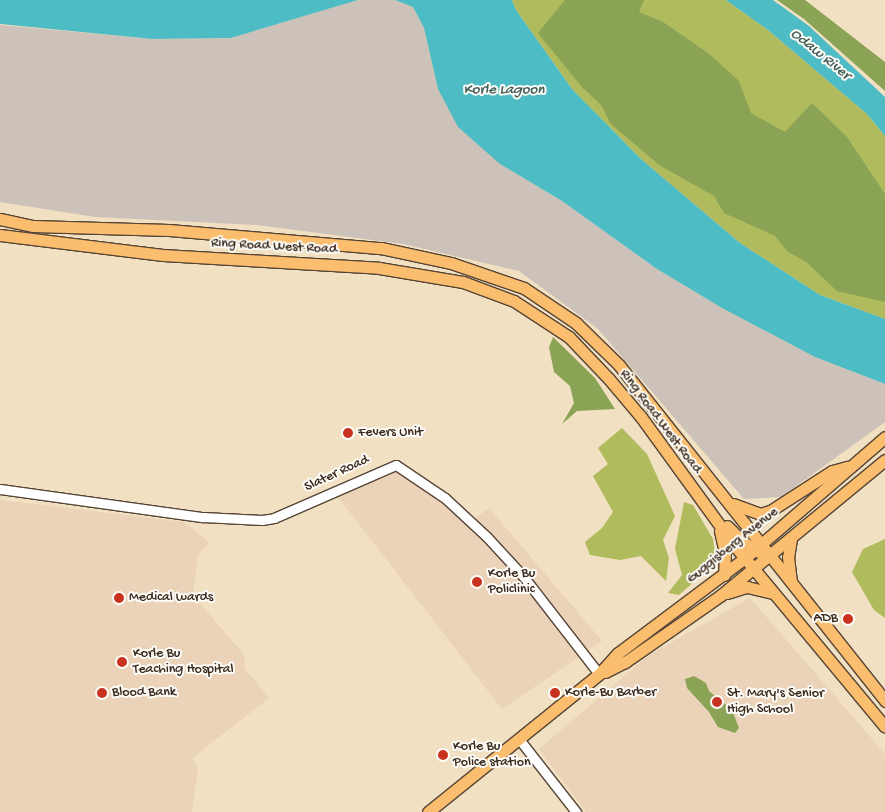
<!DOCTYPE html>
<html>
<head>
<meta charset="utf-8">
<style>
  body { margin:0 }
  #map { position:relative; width:885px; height:812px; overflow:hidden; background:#f1e0c1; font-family:"Gochi Hand",sans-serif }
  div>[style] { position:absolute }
  .built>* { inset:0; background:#ead3b8 }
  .industrial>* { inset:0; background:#ccc2b9 }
  .green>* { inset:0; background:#afbb5d }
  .forest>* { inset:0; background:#8ba354 }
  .water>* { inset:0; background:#4dbcc4 }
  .roads { filter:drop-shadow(1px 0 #564536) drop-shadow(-1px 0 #564536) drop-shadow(0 1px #564536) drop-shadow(0 -1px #564536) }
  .minor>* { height:9px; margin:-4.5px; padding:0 4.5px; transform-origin:4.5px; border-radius:4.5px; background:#fff }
  .major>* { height:11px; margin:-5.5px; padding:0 5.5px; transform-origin:5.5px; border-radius:5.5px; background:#fbbd6e }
  .dots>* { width:14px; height:14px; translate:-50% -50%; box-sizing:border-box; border:2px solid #fdfcf7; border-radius:50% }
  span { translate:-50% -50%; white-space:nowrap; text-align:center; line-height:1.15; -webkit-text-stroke:4px #fdfcf7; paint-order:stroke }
  .street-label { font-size:14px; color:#3b2a1e }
  .poi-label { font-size:14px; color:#3b2a1e }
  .left { translate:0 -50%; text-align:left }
  .right { translate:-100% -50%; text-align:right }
  .water-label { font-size:15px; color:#415d58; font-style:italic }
</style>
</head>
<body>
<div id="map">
  <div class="built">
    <div style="clip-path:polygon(393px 467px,443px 494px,470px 522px,489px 508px,602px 641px,502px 709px,338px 497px)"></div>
    <div style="clip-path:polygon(0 500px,184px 522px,209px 542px,198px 556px,193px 595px,244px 655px,245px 669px,269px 698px,192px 758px,198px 768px,192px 812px,0 812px)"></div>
    <div style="clip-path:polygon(750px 598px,885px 754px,885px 812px,586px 812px,539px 749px,649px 655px)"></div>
  </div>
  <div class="industrial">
    <div style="clip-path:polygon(358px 0,395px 0,413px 7px,424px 28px,438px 89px,500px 164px,562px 201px,657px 269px,722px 308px,815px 357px,885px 384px,885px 422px,781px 497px,744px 499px,598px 329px,519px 271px,403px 244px,257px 225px,95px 217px,0 202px,0 25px,152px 39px,231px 38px)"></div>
  </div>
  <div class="green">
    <div style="clip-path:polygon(512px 0,726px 0,768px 30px,867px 114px,885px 136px,885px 319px,820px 295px,740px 243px,641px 159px,572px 89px,516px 10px)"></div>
    <div style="clip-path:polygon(622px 428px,647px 454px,675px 516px,663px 540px,669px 558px,666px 581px,641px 556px,620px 560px,590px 555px,585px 542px,602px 528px,613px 512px,593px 476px,608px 464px,598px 448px)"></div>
    <div style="clip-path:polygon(684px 502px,693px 505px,713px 539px,716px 562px,679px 595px,668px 593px,682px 575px,675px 549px)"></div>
    <div style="clip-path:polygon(885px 539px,885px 618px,874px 610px,852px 572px,863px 549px)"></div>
  </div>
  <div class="forest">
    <div style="clip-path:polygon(565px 0,644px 0,639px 12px,663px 22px,708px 53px,739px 81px,751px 113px,785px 132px,812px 103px,847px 137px,885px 194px,885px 302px,837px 291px,806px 262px,787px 251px,775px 236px,724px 213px,714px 196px,659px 165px,610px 123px,602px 106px,581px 86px,538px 33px)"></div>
    <div style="clip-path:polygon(777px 0,805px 0,885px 62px,885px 91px,804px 19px)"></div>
    <div style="clip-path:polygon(553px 337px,595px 378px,615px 409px,577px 411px,562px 424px,574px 403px,570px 386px,554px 372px,549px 347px)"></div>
    <div style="clip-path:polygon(694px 676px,706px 683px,709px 691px,732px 710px,739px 728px,735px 733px,718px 727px,709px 712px,687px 688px,685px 679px)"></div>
  </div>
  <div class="water">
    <div style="clip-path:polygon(0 0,358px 0,231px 38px,152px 39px,0 24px)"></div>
    <div style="clip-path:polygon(395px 0,512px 0,516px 10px,572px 89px,641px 159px,740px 243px,820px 295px,885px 319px,885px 384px,815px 357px,722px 308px,657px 269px,562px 201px,500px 164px,458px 127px,438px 89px,424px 28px,413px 7px)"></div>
    <div style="clip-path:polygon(726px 0,773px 0,809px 26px,885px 97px,885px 136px,867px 114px,768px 30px)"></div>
  </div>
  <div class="roads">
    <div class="minor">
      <div style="left:0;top:489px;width:205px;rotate:7.9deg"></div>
      <div style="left:203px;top:517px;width:59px;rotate:2.9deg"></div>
      <div style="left:262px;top:520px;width:12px;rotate:-9deg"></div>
      <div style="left:274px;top:518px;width:133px;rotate:-23.5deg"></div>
      <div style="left:396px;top:465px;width:59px;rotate:34deg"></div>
      <div style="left:445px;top:498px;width:57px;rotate:42.9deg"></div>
      <div style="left:487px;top:537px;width:53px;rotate:47.3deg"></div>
      <div style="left:523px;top:576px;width:124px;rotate:52.2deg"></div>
      <div style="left:519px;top:739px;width:93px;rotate:52deg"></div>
    </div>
    <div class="major">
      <div style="left:0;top:219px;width:34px;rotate:12deg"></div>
      <div style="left:33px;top:226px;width:136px;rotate:1.7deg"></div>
      <div style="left:169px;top:230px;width:213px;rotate:4.9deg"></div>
      <div style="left:381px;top:248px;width:72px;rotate:12.1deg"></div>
      <div style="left:451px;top:263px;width:77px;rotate:18.9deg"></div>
      <div style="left:524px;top:288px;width:63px;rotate:33.9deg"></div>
      <div style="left:576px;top:323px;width:60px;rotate:44.3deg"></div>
      <div style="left:619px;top:365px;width:429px;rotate:51.6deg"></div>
      <div style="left:0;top:235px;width:164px;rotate:7deg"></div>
      <div style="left:163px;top:255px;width:216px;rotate:3.4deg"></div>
      <div style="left:379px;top:268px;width:85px;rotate:9.5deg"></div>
      <div style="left:463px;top:282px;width:54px;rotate:20.4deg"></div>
      <div style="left:514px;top:301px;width:66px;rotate:33.2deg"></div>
      <div style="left:569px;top:337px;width:58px;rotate:46.4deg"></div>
      <div style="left:609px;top:379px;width:50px;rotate:49.9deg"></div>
      <div style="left:641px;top:417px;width:158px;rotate:54deg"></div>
      <div style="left:734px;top:545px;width:236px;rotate:50.3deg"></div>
      <div style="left:733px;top:504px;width:29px;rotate:20deg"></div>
      <div style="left:760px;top:514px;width:10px;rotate:-17deg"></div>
      <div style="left:770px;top:511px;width:74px;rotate:-32.8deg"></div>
      <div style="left:832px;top:471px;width:16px;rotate:-15deg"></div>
      <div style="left:727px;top:526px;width:23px;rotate:45deg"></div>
      <div style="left:743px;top:542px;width:19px;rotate:32deg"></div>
      <div style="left:720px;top:531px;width:22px;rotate:77deg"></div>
      <div style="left:725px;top:552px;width:23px;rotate:92deg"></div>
      <div style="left:791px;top:539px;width:18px;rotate:99deg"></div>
      <div style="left:788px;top:557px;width:24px;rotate:83deg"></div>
      <div style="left:727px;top:593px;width:21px;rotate:-17deg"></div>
      <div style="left:747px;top:587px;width:26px;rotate:13deg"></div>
      <div style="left:605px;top:672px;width:22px;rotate:-27deg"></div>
      <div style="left:625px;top:662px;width:117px;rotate:-34.9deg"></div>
      <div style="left:721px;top:595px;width:212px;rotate:-39.5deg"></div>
      <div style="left:428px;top:812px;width:220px;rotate:-38.9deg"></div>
      <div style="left:599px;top:674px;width:28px;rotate:-48deg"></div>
      <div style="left:618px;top:653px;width:159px;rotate:-36.8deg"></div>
      <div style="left:745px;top:558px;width:185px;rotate:-40.8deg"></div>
    </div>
  </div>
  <div class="dots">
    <div style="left:348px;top:433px;background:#c8321e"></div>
    <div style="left:477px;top:582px;background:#c8321e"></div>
    <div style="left:119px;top:598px;background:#c8321e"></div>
    <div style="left:848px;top:619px;background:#c8321e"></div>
    <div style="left:122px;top:662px;background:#c8321e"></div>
    <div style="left:102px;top:693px;background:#c8321e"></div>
    <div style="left:555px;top:693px;background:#c8321e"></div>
    <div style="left:717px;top:702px;background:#c8321e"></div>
    <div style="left:443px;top:755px;background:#c8321e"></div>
  </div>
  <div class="street-label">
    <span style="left:274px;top:247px;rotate:3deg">Ring Road West Road</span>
    <span style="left:660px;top:422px;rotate:53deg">Ring Road West Road</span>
    <span style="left:337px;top:474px;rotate:-25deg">Slater Road</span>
    <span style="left:733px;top:546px;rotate:-39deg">Guggisberg Avenue</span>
  </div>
  <div class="poi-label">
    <span class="left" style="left:358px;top:433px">Fevers Unit</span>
    <span class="left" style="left:488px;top:582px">Korle Bu<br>Policlinic</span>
    <span class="left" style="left:129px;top:598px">Medical wards</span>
    <span class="right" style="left:838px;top:619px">ADB</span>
    <span class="left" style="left:133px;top:662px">Korle Bu<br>Teaching Hospital</span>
    <span class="left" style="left:112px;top:693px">Blood Bank</span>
    <span class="left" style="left:565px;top:693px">Korle-Bu Barber</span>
    <span class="left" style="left:727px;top:702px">St. Mary's Senior<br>High School</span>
    <span class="left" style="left:453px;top:755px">Korle Bu<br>Police station</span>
  </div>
  <div class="water-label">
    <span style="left:820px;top:55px;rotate:39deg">Odaw River</span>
    <span style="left:504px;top:91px">Korle Lagoon</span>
  </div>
</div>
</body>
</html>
